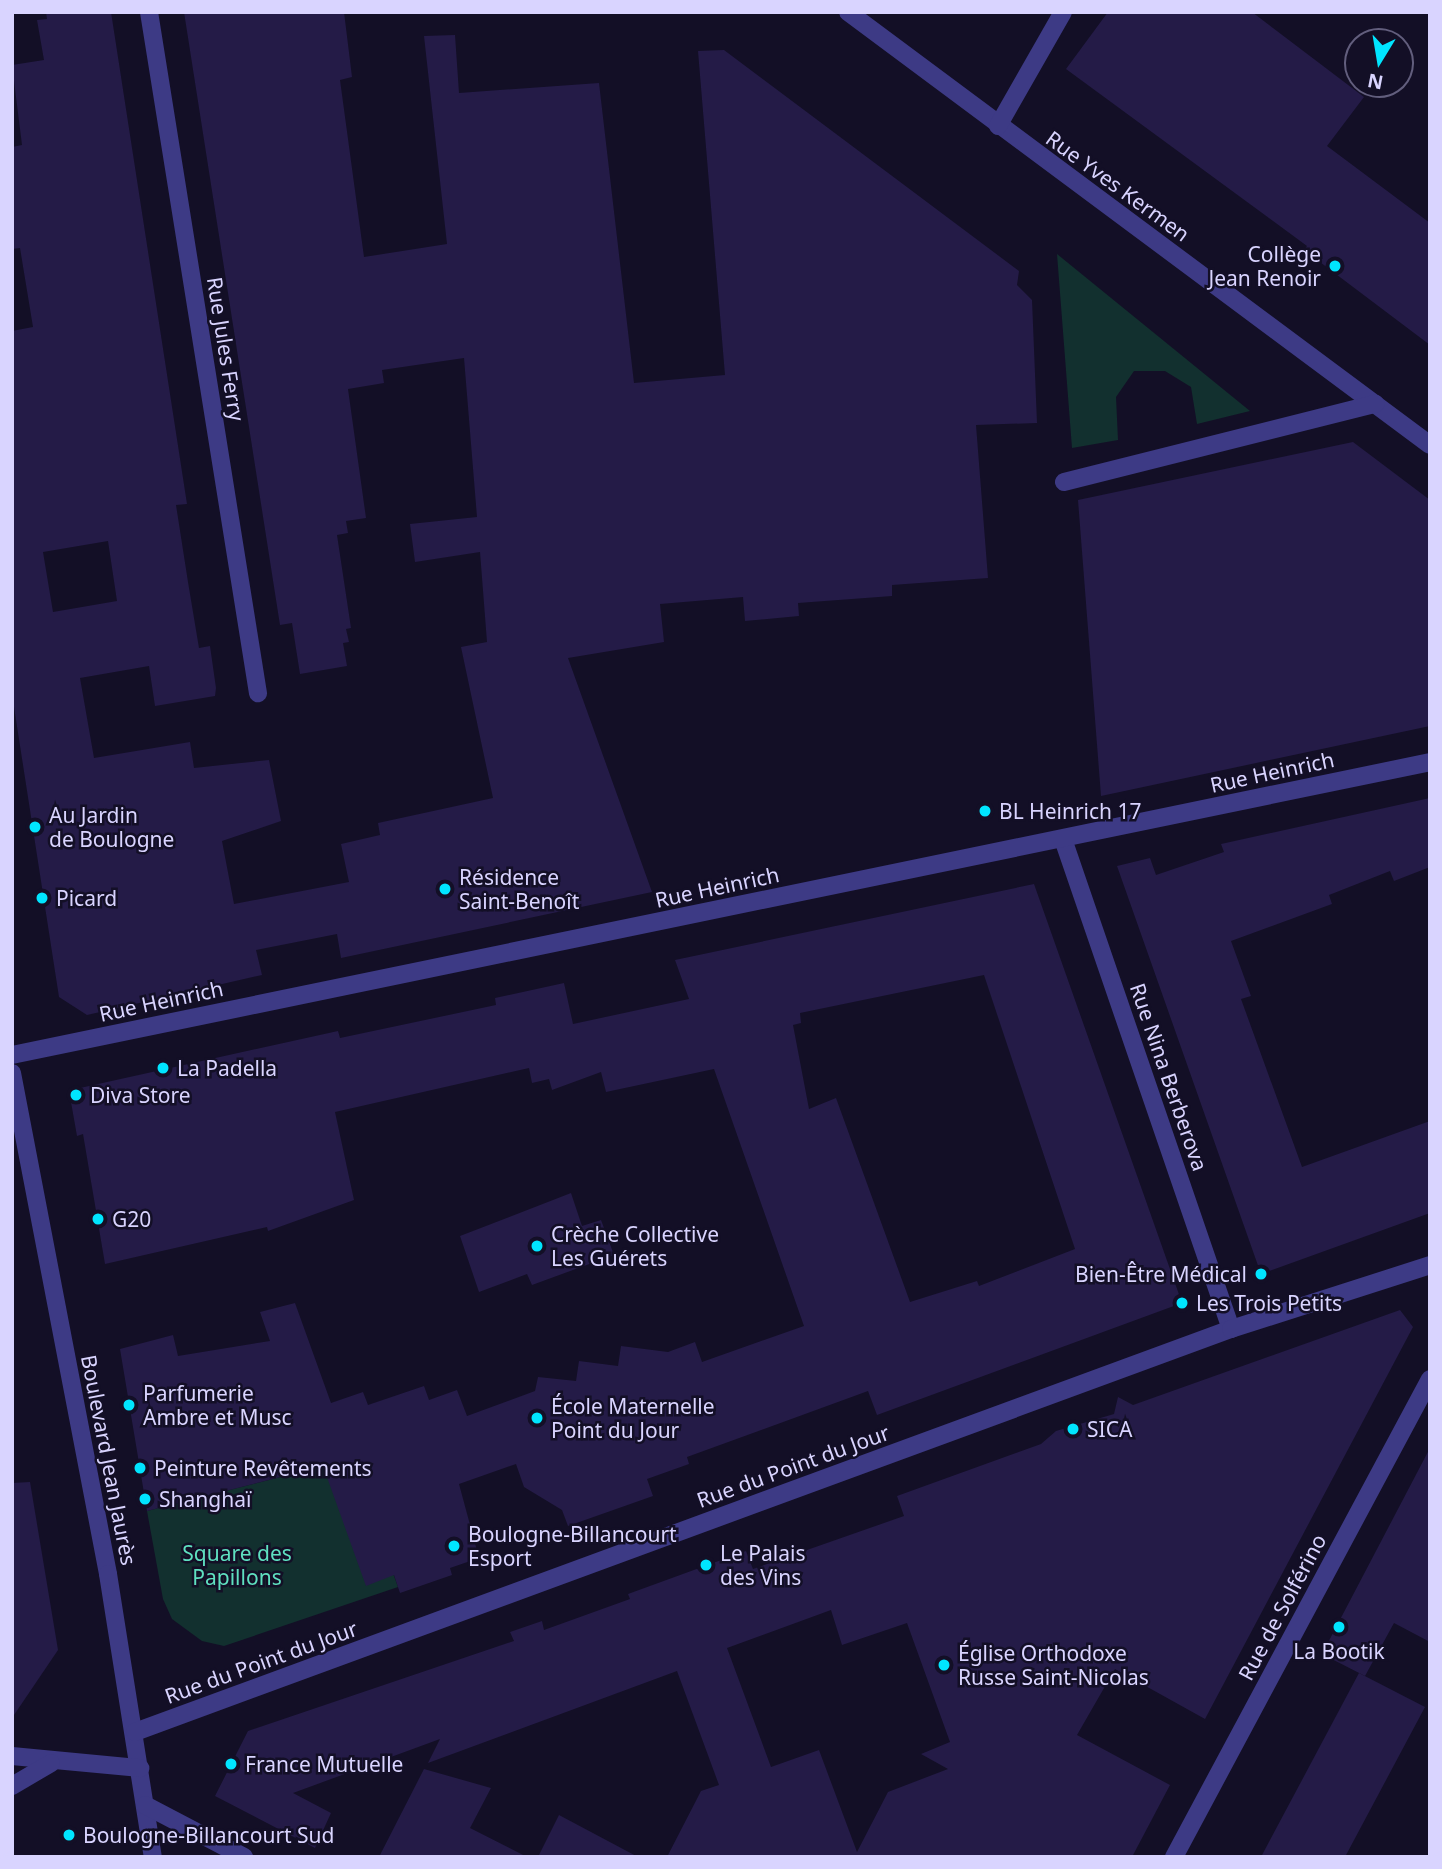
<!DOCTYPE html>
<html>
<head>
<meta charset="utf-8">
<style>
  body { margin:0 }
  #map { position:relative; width:1442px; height:1869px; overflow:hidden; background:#130f26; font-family:"Noto Sans",sans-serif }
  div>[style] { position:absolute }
  .green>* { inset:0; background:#12302f }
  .building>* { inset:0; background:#241b47 }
  .minor>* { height:18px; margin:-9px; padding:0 9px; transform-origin:9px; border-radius:9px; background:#3d3a85 }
  .dots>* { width:19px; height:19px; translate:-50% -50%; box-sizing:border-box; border:4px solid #130f26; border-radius:50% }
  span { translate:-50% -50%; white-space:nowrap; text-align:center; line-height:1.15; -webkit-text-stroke:5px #130f26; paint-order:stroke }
  .street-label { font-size:21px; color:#d9d4ff }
  .poi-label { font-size:21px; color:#d9d4ff }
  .right { translate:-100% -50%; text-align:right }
  .left { translate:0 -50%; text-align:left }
  .park-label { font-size:21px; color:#5fe0c0 }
  .frame { position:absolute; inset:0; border:14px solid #d9d4ff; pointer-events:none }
  .north { position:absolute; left:1344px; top:28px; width:70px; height:70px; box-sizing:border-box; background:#130f26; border:2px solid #625e7d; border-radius:50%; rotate:191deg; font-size:19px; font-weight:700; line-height:28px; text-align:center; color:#d9d4ff }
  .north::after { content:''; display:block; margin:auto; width:24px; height:32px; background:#00e5ff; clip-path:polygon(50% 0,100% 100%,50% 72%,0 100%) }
</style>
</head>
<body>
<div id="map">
  <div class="green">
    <div style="clip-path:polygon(1057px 254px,1250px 411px,1197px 424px,1191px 387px,1165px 371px,1134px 371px,1116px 397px,1118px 440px,1072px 448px)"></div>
    <div style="clip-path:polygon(352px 1459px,398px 1587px,224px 1646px,202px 1641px,172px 1619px,163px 1599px,147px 1511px)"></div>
  </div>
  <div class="building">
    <div style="clip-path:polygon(evenodd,46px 12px,111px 12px,187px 504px,176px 505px,188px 582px,199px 648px,210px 646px,216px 688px,215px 696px,155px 706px,149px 666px,80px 678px,94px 758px,190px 742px,194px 768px,269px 760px,281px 821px,222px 841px,234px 904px,349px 882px,341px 844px,380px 835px,378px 823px,493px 798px,461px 647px,487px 642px,480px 552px,415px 562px,410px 524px,477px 517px,464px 358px,382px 370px,384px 383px,348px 389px,366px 518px,346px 521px,348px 533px,337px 535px,351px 628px,346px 629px,349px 642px,343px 643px,347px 666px,300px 674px,292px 623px,280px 625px,184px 12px,344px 12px,352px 77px,340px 80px,364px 257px,447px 244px,424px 36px,455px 35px,459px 93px,599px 83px,634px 383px,725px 375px,698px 51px,724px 50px,1019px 271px,1017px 285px,1032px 300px,1037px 423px,976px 425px,988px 578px,892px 585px,892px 596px,798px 603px,799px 616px,745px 621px,743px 597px,660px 604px,664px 642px,568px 658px,652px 892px,341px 958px,337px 934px,256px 950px,262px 975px,87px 1015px,59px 997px,12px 694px,12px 331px,33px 327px,20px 248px,12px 249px,12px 147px,22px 145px,12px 65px,44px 60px,37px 20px,47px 19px,46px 12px,108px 541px,117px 601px,53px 612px,43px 552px,108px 541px)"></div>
    <div style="clip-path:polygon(1108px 12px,1252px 12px,1364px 97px,1327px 146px,1430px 223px,1430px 345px,1304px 250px,1307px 246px,1066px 69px)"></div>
    <div style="clip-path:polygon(1353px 442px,1430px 500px,1430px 726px,1101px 796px,1078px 500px)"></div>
    <div style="clip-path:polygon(1430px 798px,1430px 867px,1394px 881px,1390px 871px,1329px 895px,1332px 904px,1231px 941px,1251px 996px,1241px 999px,1302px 1167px,1430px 1121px,1430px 1213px,1261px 1274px,1117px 866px,1150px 858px,1156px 875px,1224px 852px,1221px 844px)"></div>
    <div style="clip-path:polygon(evenodd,1034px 884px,1182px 1303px,877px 1415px,868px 1391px,687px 1457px,689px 1464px,647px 1479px,653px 1496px,568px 1526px,562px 1510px,524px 1487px,516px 1464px,459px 1484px,479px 1558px,450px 1568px,452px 1575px,400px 1593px,394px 1575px,366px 1586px,323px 1466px,147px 1511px,120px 1349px,173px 1335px,178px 1356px,270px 1341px,260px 1312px,295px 1303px,331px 1403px,363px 1392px,368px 1405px,424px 1386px,429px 1400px,457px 1390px,467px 1416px,535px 1391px,538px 1377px,576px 1381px,579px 1361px,618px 1366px,621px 1346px,668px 1352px,695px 1342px,702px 1362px,804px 1326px,714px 1069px,606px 1092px,601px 1072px,552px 1090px,549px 1079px,532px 1083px,529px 1068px,335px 1112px,354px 1200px,268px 1231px,267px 1227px,105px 1264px,83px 1134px,77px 1136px,71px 1102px,80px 1088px,338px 1031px,340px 1038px,496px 1005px,495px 998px,564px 983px,573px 1024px,689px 999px,675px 960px,1034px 884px,984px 975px,1075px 1249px,979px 1286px,977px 1281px,910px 1302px,836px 1098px,809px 1109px,793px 1025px,801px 1023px,800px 1013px,984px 975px)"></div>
    <div style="clip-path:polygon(571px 1193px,582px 1226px,601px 1220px,614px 1255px,532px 1285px,527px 1274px,479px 1292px,460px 1236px)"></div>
    <div style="clip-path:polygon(evenodd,1400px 1310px,1413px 1327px,1205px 1719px,1115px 1669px,1077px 1735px,1170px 1785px,1132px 1857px,667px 1857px,701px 1791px,719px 1785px,677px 1671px,428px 1763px,440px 1739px,293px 1793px,331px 1813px,315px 1848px,215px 1796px,248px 1731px,514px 1641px,510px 1632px,542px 1621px,544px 1630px,630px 1599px,628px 1594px,746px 1551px,753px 1569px,904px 1516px,897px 1496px,1041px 1444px,1056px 1431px,1114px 1414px,1118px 1397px,1133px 1405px,1400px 1310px,831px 1610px,842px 1645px,907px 1623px,950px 1742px,921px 1754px,948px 1769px,888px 1792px,857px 1852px,819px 1750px,771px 1767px,727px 1648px,831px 1610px)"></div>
    <div style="clip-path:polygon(1430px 1448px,1430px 1642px,1394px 1623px,1365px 1676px,1322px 1654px)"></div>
    <div style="clip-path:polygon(30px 1482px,58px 1650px,12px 1718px,12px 1483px)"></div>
    <div style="clip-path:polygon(1359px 1673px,1425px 1707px,1345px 1857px,1261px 1857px)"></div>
    <div style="clip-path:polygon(424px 1769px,491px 1788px,470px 1828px,527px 1857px,379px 1857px)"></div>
    <div style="clip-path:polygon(559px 1815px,638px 1857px,538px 1857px)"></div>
  </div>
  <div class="minor">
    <div style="left:149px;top:12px;width:690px;rotate:80.91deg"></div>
    <div style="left:848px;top:12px;width:725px;rotate:36.65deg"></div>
    <div style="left:998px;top:126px;width:131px;rotate:-60.3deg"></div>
    <div style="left:1064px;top:482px;width:321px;rotate:-14.1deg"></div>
    <div style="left:1063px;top:839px;width:518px;rotate:71.08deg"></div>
    <div style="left:12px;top:1055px;width:1448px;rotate:-11.67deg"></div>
    <div style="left:12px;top:1073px;width:510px;rotate:79.15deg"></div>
    <div style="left:108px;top:1574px;width:287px;rotate:81deg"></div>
    <div style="left:135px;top:1732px;width:1168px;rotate:-20.19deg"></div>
    <div style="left:1231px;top:1329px;width:209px;rotate:-17.8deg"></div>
    <div style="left:12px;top:1756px;width:129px;rotate:5.4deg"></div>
    <div style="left:12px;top:1786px;width:45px;rotate:-30.5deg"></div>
    <div style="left:145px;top:1805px;width:112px;rotate:27.7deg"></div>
    <div style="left:1174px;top:1857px;width:542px;rotate:-61.83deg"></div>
  </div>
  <div class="dots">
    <div style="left:1335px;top:266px;background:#00e5ff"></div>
    <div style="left:985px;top:811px;background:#00e5ff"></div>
    <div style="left:35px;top:827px;background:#00e5ff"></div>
    <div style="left:445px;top:889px;background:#00e5ff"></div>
    <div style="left:42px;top:898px;background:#00e5ff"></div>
    <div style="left:163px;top:1068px;background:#00e5ff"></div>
    <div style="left:76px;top:1095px;background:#00e5ff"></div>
    <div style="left:98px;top:1219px;background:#00e5ff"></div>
    <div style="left:537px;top:1246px;background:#00e5ff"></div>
    <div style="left:1261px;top:1274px;background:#00e5ff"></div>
    <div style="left:1182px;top:1303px;background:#00e5ff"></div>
    <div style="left:129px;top:1405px;background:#00e5ff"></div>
    <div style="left:537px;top:1418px;background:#00e5ff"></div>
    <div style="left:1073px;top:1429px;background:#00e5ff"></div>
    <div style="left:140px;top:1468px;background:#00e5ff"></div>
    <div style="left:145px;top:1499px;background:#00e5ff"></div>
    <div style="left:454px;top:1546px;background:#00e5ff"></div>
    <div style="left:706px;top:1565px;background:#00e5ff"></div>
    <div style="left:1339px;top:1627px;background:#00e5ff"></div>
    <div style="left:944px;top:1665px;background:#00e5ff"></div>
    <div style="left:231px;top:1764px;background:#00e5ff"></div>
    <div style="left:69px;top:1835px;background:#00e5ff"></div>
  </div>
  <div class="street-label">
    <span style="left:1118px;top:186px;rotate:36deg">Rue Yves Kermen</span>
    <span style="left:226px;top:349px;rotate:81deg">Rue Jules Ferry</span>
    <span style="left:1272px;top:772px;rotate:-12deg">Rue Heinrich</span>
    <span style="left:717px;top:887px;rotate:-12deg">Rue Heinrich</span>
    <span style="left:161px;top:1001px;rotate:-12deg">Rue Heinrich</span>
    <span style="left:1169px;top:1077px;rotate:71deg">Rue Nina Berberova</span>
    <span style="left:109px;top:1460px;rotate:79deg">Boulevard Jean Jaurès</span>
    <span style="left:793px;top:1466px;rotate:-20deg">Rue du Point du Jour</span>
    <span style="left:1282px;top:1607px;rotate:-62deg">Rue de Solférino</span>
    <span style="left:261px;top:1662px;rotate:-20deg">Rue du Point du Jour</span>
  </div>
  <div class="poi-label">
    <span class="right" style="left:1321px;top:266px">Collège<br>Jean Renoir</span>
    <span class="left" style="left:999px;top:811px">BL Heinrich 17</span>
    <span class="left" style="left:49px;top:827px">Au Jardin<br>de Boulogne</span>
    <span class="left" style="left:459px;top:889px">Résidence<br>Saint-Benoît</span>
    <span class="left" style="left:56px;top:898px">Picard</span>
    <span class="left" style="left:177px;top:1068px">La Padella</span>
    <span class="left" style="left:90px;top:1095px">Diva Store</span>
    <span class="left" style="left:112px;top:1219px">G20</span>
    <span class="left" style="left:551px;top:1246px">Crèche Collective<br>Les Guérets</span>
    <span class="right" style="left:1247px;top:1274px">Bien-Être Médical</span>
    <span class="left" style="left:1196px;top:1303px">Les Trois Petits</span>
    <span class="left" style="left:143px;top:1405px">Parfumerie<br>Ambre et Musc</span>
    <span class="left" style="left:551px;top:1418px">École Maternelle<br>Point du Jour</span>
    <span class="left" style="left:1087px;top:1429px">SICA</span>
    <span class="left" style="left:154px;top:1468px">Peinture Revêtements</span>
    <span class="left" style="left:159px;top:1499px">Shanghaï</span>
    <span class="left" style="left:468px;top:1546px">Boulogne-Billancourt<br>Esport</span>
    <span class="left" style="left:720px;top:1565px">Le Palais<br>des Vins</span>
    <span style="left:1339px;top:1651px">La Bootik</span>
    <span class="left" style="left:958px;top:1665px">Église Orthodoxe<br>Russe Saint-Nicolas</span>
    <span class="left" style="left:245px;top:1764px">France Mutuelle</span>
    <span class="left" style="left:83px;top:1835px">Boulogne-Billancourt Sud</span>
  </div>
  <div class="park-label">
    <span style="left:237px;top:1565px">Square des<br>Papillons</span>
  </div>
  <div class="frame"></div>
  <div class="north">N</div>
</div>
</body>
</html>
